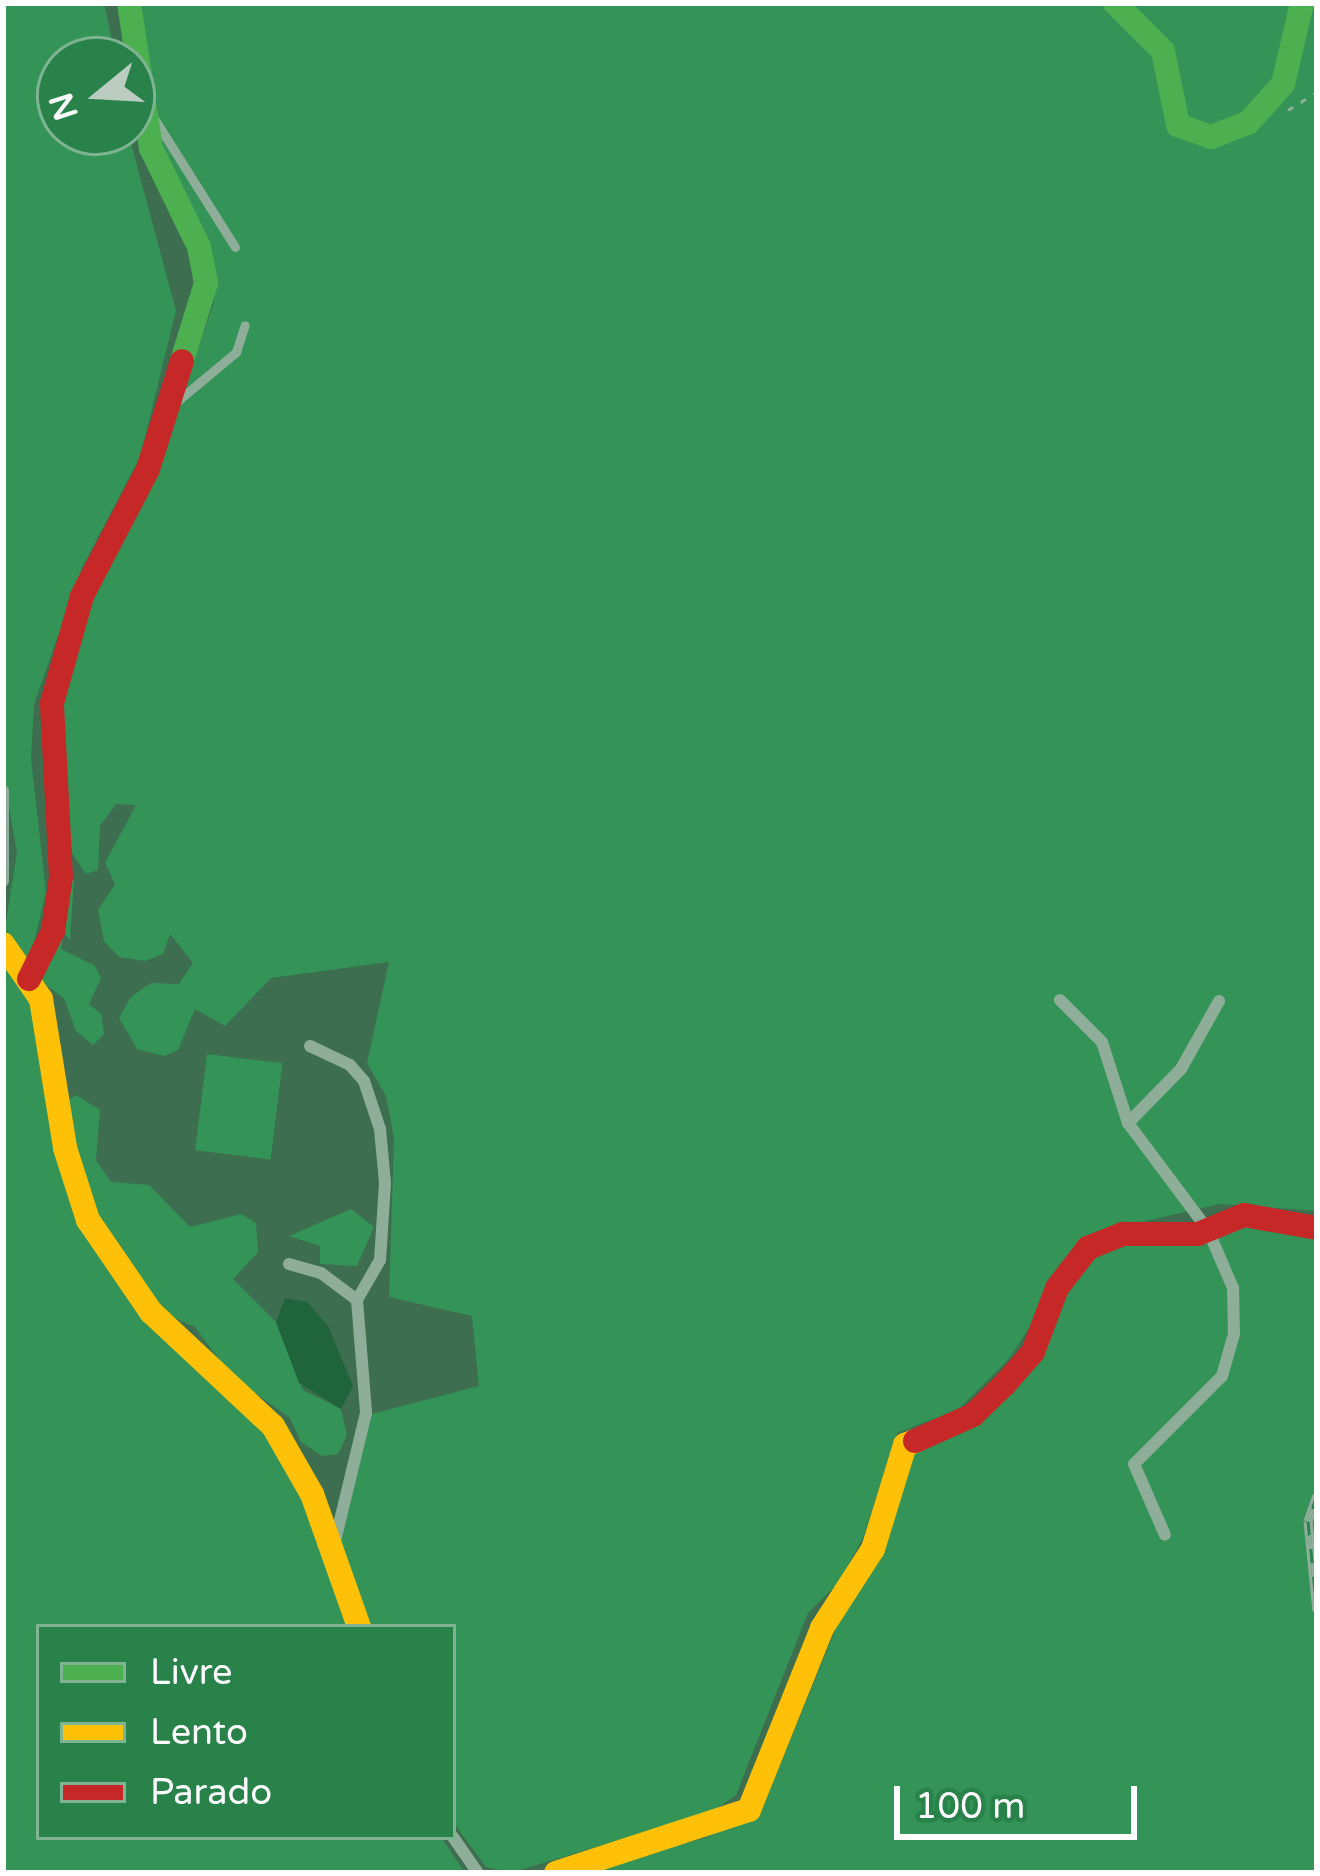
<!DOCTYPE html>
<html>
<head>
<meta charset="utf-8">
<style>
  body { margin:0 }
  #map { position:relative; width:1320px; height:1876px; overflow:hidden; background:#3c6e4f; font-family:"Varela Round",sans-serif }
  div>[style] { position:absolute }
  .green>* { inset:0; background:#349457; transform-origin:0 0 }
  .water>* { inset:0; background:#1f643a }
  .path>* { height:3px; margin-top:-1.5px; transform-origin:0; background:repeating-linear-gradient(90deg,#8eae9a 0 6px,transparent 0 15px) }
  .lane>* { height:9px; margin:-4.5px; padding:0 4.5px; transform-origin:4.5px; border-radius:4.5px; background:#8eae9a }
  .street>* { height:12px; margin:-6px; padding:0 6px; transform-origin:6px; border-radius:6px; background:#8eae9a }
  .fast>* { height:24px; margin:-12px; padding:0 12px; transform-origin:12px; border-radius:12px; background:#4caf50 }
  .slow>* { height:24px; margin:-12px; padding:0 12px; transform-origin:12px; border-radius:12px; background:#ffc107 }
  .jam>* { height:24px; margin:-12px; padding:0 12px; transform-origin:12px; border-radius:12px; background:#c62828 }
  .rail>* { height:9px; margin-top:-4.5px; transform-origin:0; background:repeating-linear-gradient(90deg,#28824a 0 14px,#8ead9a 0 28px); box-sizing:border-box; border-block:3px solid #8ead9a }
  span { translate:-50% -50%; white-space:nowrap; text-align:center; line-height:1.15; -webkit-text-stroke:12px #28824a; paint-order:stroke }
  .frame { position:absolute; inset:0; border:6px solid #fff; pointer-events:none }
  .legend { position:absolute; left:36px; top:1624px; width:420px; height:216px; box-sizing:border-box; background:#28824a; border:3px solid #7eb492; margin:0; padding:15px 21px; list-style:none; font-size:36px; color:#fff }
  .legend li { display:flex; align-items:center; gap:24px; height:60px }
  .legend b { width:60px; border:3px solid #7eb492 }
  .north { position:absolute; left:36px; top:36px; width:120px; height:120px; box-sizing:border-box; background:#28824a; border:3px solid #7eb492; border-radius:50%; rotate:252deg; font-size:33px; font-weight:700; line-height:48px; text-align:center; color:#fff }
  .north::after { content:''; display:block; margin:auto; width:42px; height:54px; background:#bbccc1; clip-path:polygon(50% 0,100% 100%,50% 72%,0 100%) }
  .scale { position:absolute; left:894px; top:1786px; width:243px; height:54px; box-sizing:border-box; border:6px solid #fff; border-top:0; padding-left:15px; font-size:36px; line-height:42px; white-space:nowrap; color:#fff; -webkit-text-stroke:9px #28824a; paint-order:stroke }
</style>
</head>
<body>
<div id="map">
  <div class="green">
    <div style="clip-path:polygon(3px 3px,104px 3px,116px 60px,60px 60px,60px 132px,128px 132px,176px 311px,140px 457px,82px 568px,34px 704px,31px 759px,46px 892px,28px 968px,5px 929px,17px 852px,3px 773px)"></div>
    <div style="clip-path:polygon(135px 3px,1101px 3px,1177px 83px,1121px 3px,1317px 3px,1317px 1211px,1220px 1204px,1089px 1234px,1009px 1359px,959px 1409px,897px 1433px,863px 1538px,839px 1582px,808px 1613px,736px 1795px,712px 1812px,510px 1873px,486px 1867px,453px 1822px,453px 1627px,364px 1627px,340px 1546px,371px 1414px,479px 1386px,472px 1316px,389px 1297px,394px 1138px,386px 1096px,367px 1063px,389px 962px,271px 978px,225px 1026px,195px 1009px,178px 1050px,164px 1056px,137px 1049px,119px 1018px,131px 997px,151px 983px,179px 984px,193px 963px,170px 934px,163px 954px,145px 961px,119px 957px,104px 941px,98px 910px,115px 884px,105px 863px,136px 805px,116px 804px,100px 826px,98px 870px,86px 874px,72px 853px,56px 730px,81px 626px,175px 418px,214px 302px,214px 278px,157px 136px)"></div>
    <div style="clip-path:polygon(66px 865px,74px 881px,70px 940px,64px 933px,61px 949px,95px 966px,101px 978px,89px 1004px,101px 1014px,104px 1034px,93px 1045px,76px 1031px,64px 998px,35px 977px)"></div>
    <div style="clip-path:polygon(3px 959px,30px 1000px,76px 1213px,266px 1432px,298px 1481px,351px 1627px,39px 1627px,39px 1837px,441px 1837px,465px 1873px,3px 1873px)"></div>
    <div style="left:207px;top:1054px;width:76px;height:97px;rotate:7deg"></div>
    <div style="clip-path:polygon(76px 1095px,100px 1110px,96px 1160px,111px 1182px,149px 1185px,190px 1227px,241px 1214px,256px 1223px,258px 1252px,233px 1279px,276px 1322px,303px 1390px,341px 1409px,347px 1435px,338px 1454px,322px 1456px,301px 1442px,290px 1418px,231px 1376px,195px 1327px,163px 1313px,97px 1227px,65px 1103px)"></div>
    <div style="clip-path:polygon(351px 1209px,374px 1227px,357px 1266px,320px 1264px,320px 1246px,289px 1236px)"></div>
    <div style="clip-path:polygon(1236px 1225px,1317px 1237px,1317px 1873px,578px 1873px,705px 1838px,763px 1807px,906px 1457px,964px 1429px,1078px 1272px,1109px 1245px)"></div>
  </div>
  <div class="water">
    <div style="clip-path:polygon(285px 1298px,307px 1302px,328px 1326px,353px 1386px,341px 1409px,299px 1383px,276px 1322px)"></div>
  </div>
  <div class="path">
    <div style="left:1288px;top:110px;width:34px;rotate:-32deg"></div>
  </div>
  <div class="lane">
    <div style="left:155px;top:120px;width:150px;rotate:57.8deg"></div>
    <div style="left:175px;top:403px;width:80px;rotate:-39.9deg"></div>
    <div style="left:236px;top:352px;width:28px;rotate:-72deg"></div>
  </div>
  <div class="street">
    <div style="left:3px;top:791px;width:90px;rotate:90deg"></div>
    <div style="left:1060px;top:1000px;width:59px;rotate:45deg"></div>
    <div style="left:1102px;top:1042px;width:85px;rotate:72.2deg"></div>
    <div style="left:1128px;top:1123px;width:134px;rotate:53.2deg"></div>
    <div style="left:1208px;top:1230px;width:63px;rotate:66.7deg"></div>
    <div style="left:1233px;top:1288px;width:46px;rotate:88.8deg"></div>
    <div style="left:1234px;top:1334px;width:44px;rotate:105.9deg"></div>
    <div style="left:1222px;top:1376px;width:124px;rotate:135deg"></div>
    <div style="left:1134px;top:1464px;width:77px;rotate:66.4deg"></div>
    <div style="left:310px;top:1046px;width:44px;rotate:25.4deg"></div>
    <div style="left:350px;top:1065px;width:21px;rotate:49deg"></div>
    <div style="left:364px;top:1081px;width:51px;rotate:71.6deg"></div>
    <div style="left:380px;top:1129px;width:54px;rotate:84.7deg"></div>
    <div style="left:385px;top:1183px;width:77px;rotate:93.7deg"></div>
    <div style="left:380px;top:1260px;width:46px;rotate:119.9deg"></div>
    <div style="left:357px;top:1300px;width:113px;rotate:85.4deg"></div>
    <div style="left:366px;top:1413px;width:132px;rotate:103.6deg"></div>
    <div style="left:1128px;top:1123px;width:76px;rotate:-45.5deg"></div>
    <div style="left:1181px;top:1069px;width:78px;rotate:-60.8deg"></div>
    <div style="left:289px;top:1264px;width:33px;rotate:16deg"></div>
    <div style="left:321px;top:1273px;width:45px;rotate:36.9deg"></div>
    <div style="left:453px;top:1837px;width:44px;rotate:55.2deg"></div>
  </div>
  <div class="fast">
    <div style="left:129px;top:3px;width:147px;rotate:81.4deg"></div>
    <div style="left:151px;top:148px;width:110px;rotate:64.1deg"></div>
    <div style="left:199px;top:247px;width:37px;rotate:79deg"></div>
    <div style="left:206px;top:283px;width:82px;rotate:107.1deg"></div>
    <div style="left:1115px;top:3px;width:68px;rotate:45deg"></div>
    <div style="left:1163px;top:51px;width:76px;rotate:78.5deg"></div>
    <div style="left:1178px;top:125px;width:35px;rotate:20deg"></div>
    <div style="left:1211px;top:137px;width:40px;rotate:-21deg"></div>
    <div style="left:1248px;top:123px;width:52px;rotate:-48.1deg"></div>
    <div style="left:1283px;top:84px;width:83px;rotate:-76.8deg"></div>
  </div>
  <div class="slow">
    <div style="left:3px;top:944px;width:67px;rotate:55.4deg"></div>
    <div style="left:41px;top:999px;width:151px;rotate:80.8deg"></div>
    <div style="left:65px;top:1148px;width:76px;rotate:72.3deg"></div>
    <div style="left:88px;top:1220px;width:112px;rotate:55.6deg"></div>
    <div style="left:151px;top:1312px;width:167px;rotate:43.1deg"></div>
    <div style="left:273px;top:1426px;width:78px;rotate:60.2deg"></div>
    <div style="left:312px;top:1494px;width:141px;rotate:70.5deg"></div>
    <div style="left:556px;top:1873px;width:203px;rotate:-18.1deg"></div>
    <div style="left:749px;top:1810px;width:196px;rotate:-68.1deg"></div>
    <div style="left:822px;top:1628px;width:94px;rotate:-57.2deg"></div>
    <div style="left:873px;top:1549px;width:109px;rotate:-72.9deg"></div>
    <div style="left:905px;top:1445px;width:11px;rotate:-22deg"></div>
  </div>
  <div class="jam">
    <div style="left:29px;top:979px;width:54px;rotate:-63.4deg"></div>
    <div style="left:53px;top:931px;width:55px;rotate:-81.6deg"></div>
    <div style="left:61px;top:877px;width:174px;rotate:-93deg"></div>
    <div style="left:52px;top:703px;width:111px;rotate:-74.3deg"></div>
    <div style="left:82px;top:596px;width:143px;rotate:-62.5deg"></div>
    <div style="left:148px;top:469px;width:113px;rotate:-72.5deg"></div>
    <div style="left:915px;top:1441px;width:64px;rotate:-24.1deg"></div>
    <div style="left:973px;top:1415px;width:45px;rotate:-44.1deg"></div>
    <div style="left:1005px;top:1384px;width:43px;rotate:-48.8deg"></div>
    <div style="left:1033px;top:1352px;width:68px;rotate:-69.4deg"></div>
    <div style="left:1057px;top:1288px;width:51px;rotate:-52.2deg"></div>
    <div style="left:1088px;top:1248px;width:38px;rotate:-22deg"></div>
    <div style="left:1123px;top:1234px;width:75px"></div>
    <div style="left:1198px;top:1234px;width:50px;rotate:-22.4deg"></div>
    <div style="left:1244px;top:1215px;width:74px;rotate:10.1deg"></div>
  </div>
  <div class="rail">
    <div style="left:1317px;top:1495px;width:28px;rotate:109deg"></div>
    <div style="left:1308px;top:1521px;width:90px;rotate:84.3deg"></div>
  </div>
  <div class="frame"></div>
  <ul class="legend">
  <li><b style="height:15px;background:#4caf50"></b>Livre</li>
  <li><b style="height:15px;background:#ffc107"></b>Lento</li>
  <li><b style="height:15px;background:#c62828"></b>Parado</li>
  </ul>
  <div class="north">N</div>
  <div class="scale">100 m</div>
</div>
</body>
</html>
